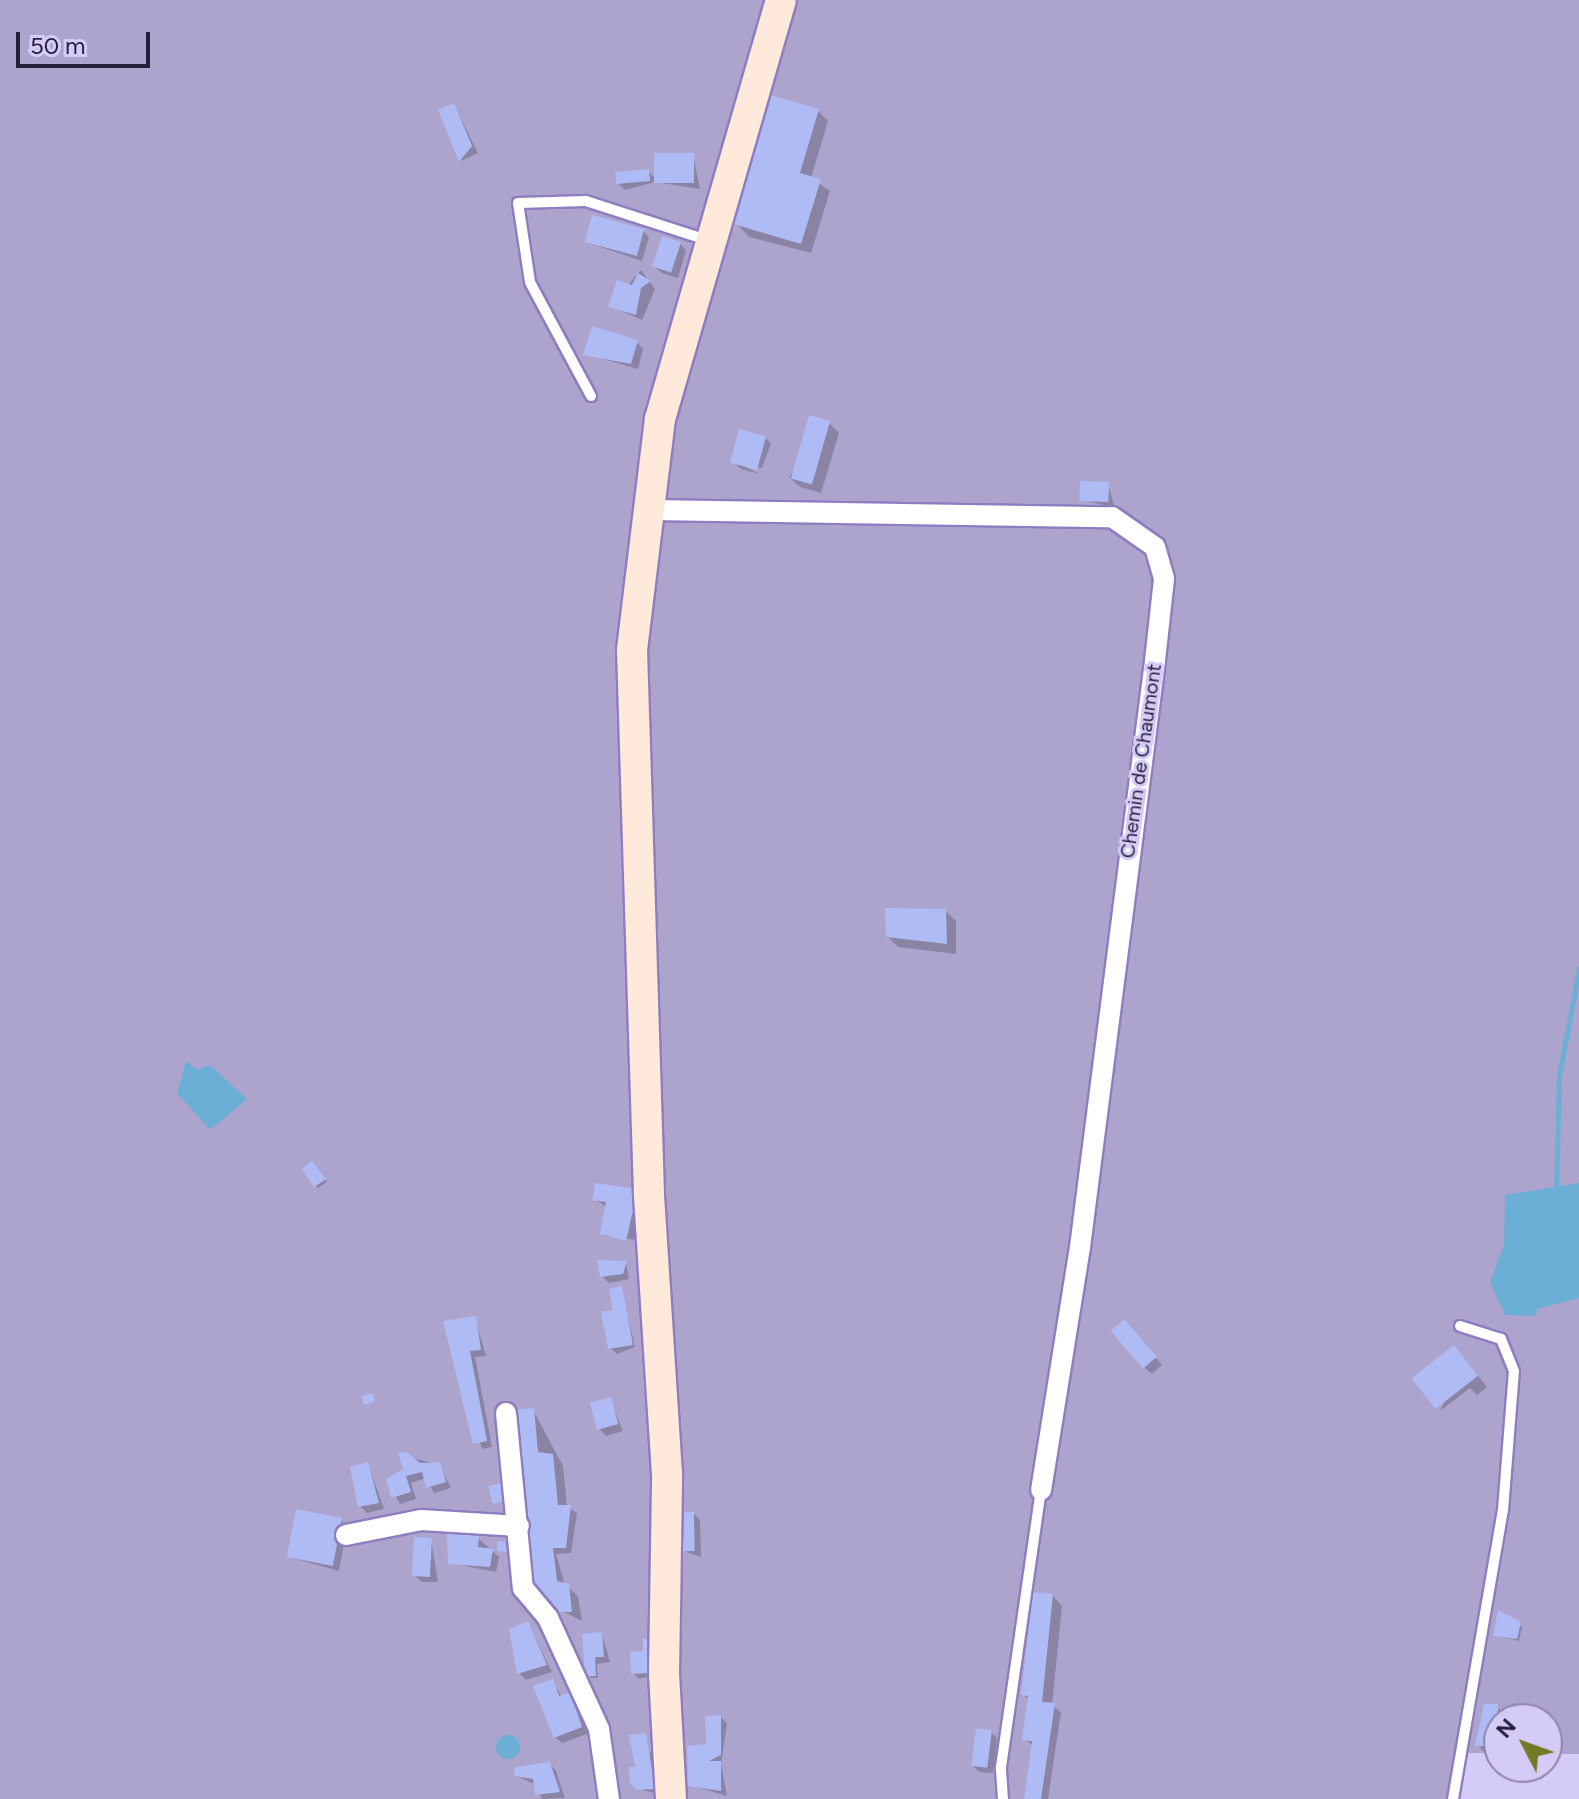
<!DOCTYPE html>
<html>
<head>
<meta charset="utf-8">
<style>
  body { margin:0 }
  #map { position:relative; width:1579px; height:1799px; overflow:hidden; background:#d5cbf7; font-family:Figtree,sans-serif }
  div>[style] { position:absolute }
  .green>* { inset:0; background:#ada4cd }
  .water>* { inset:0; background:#6cafd6 }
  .round { border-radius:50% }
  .shadow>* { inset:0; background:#0003 }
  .stream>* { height:5px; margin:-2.5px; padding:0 2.5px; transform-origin:2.5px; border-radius:2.5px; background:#6cafd6 }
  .building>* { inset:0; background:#afbbf4; transform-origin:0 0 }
  .roads { filter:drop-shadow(2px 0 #8e7dc1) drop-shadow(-2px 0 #8e7dc1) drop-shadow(0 2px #8e7dc1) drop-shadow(0 -2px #8e7dc1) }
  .lane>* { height:10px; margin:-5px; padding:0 5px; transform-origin:5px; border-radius:5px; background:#fff }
  .street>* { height:20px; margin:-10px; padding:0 10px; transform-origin:10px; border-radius:10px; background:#fff }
  .secondary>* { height:30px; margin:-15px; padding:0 15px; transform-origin:15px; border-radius:15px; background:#fee9db }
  span { translate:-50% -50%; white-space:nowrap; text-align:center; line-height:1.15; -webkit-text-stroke:6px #d5cbf7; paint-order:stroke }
  .street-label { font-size:20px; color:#261f3a }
  .north { position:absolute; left:1483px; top:1703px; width:80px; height:80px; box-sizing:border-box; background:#d5cbf7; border:2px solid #8f86ab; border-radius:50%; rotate:311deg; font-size:22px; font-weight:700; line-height:32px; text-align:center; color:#261f3a }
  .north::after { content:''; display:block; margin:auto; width:28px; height:36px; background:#717a24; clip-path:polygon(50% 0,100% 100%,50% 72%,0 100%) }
  .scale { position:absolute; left:16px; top:32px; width:134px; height:36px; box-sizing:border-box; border:4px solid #261f3a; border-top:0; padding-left:10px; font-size:24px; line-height:28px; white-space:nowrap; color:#261f3a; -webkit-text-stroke:6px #d5cbf7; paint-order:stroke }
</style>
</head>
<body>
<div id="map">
  <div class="green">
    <div style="clip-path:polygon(0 0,1579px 0,1579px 1754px,1547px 1754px,1547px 1719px,1499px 1719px,1499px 1753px,1454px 1753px,1448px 1799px,0 1799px)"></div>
  </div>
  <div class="water">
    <div style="clip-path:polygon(186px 1061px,197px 1070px,210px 1065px,247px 1099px,210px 1130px,177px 1093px)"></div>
    <div style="clip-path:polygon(1579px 1183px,1579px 1298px,1537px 1309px,1536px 1316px,1505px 1315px,1490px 1282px,1504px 1245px,1505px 1195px)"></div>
    <div class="round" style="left:496px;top:1735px;width:24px;height:24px"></div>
  </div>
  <div class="shadow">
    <div style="clip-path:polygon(454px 105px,478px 153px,461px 161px,440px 111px)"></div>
    <div style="clip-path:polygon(818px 111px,828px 121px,811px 178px,830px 191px,811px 253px,749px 237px,736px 223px)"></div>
    <div style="clip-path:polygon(693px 155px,700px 189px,655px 182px,625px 190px,619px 184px,648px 171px,654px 177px)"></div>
    <div style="clip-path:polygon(643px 231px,649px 237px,642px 261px,586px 242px)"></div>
    <div style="clip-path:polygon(680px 244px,686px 250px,678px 278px,662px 273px,655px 267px)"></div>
    <div style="clip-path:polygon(641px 270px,655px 289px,642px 320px,610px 306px)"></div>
    <div style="clip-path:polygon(637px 342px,643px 349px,638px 369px,586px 354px)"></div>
    <div style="clip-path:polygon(829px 423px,839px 433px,821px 493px,800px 487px,789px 477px)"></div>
    <div style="clip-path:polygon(765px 437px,771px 444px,762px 468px,739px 463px,759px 474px,741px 469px,734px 463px)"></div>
    <div style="clip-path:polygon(1108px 484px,1115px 508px,1083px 500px)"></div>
    <div style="clip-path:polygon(945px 911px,956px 921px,956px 954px,898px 947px,888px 937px)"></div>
    <div style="clip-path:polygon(315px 1166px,327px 1182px,318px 1188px,316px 1186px)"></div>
    <div style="clip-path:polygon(637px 1191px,637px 1211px,626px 1205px,636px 1214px,638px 1240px,604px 1236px,607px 1207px,594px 1199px)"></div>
    <div style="clip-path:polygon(626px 1263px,629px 1279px,609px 1283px,602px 1276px)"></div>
    <div style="clip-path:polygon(621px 1289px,635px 1347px,617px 1354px,610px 1348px)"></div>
    <div style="clip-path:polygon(475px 1318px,486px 1356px,475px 1357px,492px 1447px,482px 1449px,446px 1323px)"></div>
    <div style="clip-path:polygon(1130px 1328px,1162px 1365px,1152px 1374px,1145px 1368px)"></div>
    <div style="clip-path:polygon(1464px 1358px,1487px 1387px,1477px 1395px,1470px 1388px,1440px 1411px)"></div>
    <div style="clip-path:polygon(610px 1399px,623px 1431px,606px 1436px,600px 1429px)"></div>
    <div style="clip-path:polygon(533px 1410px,563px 1466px,567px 1507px,577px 1513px,571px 1553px,556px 1554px,565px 1585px,578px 1596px,582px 1621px,543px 1601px)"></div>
    <div style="clip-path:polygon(401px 1456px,439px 1464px,451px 1488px,434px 1493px,426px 1478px,411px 1483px,416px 1499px,400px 1504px,388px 1480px,405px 1470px)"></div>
    <div style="clip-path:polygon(368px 1464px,384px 1509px,367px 1513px,360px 1506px)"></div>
    <div style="clip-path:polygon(694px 1514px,700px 1520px,701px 1557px,684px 1551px)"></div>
    <div style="clip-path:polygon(341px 1520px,347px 1526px,339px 1571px,289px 1557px)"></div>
    <div style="clip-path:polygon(478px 1538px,499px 1557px,496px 1572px,450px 1563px)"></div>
    <div style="clip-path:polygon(431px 1540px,438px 1582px,422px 1582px,415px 1576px)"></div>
    <div style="clip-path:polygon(1052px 1595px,1062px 1606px,1052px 1705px,1061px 1712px,1048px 1799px,1026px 1799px,1033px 1746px,1025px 1739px,1030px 1701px,1024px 1695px)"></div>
    <div style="clip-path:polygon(1499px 1612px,1522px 1627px,1519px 1641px,1495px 1635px)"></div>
    <div style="clip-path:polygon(528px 1623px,552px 1672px,526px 1680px,519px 1673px)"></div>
    <div style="clip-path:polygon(602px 1634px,610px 1662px,597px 1664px,598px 1678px,590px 1678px)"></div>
    <div style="clip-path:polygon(633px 1673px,661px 1673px,639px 1679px)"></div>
    <div style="clip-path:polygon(552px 1681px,562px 1697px,576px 1701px,587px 1734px,562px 1743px,555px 1737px)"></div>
    <div style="clip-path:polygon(1497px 1706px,1507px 1719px,1499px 1719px,1499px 1752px,1484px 1752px,1478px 1745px)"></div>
    <div style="clip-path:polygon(721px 1717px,727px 1724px,721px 1764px,727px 1796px,690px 1785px)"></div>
    <div style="clip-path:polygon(991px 1732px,997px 1738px,993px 1773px,979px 1772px,973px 1766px)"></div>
    <div style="clip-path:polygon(631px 1736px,650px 1760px,650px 1752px,659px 1759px,661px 1795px,639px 1789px)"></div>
    <div style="clip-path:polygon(550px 1764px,556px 1771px,565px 1798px,542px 1799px,536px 1785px,519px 1777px,518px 1769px)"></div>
  </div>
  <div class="stream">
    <div style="left:1556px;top:1191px;width:115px;rotate:-88.5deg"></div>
    <div style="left:1559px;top:1076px;width:110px;rotate:-79.5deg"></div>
  </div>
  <div class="building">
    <div style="clip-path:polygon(770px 95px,819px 109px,800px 173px,821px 179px,801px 244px,733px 224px)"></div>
    <div style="clip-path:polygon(454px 103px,472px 146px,459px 162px,438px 110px)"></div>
    <div style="left:694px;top:153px;width:30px;height:40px;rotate:90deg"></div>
    <div style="left:649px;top:169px;width:12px;height:34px;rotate:85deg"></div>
    <div style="left:592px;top:215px;width:54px;height:28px;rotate:15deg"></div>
    <div style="left:662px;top:236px;width:20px;height:32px;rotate:18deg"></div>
    <div style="clip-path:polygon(638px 273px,651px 281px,641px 288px,636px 315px,608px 307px,617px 280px,632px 285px)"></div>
    <div style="clip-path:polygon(592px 326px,638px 340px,631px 364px,583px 355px)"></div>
    <div style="left:809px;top:415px;width:22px;height:66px;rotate:16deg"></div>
    <div style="left:739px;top:429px;width:28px;height:35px;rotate:15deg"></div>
    <div style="left:1080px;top:481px;width:29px;height:20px;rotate:2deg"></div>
    <div style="clip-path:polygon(885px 908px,946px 909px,947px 944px,886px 937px)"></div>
    <div style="clip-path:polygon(312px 1161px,326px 1179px,314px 1187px,302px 1169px)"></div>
    <div style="clip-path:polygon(595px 1183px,638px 1189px,626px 1241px,600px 1234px,606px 1202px,592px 1200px)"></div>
    <div style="clip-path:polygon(597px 1260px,627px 1261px,623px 1274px,600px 1277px)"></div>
    <div style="clip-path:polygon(622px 1286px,633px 1345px,608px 1349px,601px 1312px,613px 1310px,609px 1289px)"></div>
    <div style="clip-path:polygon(476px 1316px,481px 1350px,470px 1351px,487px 1441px,473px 1444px,443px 1321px)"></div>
    <div style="left:1124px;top:1319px;width:50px;height:18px;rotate:49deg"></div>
    <div style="left:1454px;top:1345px;width:39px;height:54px;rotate:52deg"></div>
    <div style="left:372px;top:1393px;width:9px;height:11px;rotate:72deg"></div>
    <div style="left:611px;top:1397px;width:28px;height:22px;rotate:75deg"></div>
    <div style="clip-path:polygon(534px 1408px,538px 1452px,553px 1454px,558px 1505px,571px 1505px,566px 1548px,553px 1548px,557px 1581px,569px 1584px,572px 1612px,553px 1612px,552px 1601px,541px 1602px,531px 1584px,512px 1410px)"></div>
    <div style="clip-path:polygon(407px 1452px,420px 1463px,440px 1462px,446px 1482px,426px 1488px,422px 1472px,406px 1476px,411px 1492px,391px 1498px,386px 1479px,403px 1469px,398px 1453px)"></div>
    <div style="clip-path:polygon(368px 1462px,379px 1503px,358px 1507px,350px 1467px)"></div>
    <div style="left:502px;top:1483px;width:18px;height:14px;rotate:77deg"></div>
    <div style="left:296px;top:1509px;width:47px;height:49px;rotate:11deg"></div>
    <div style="left:694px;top:1512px;width:39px;height:14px;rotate:89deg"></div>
    <div style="clip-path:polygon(447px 1533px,479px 1536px,478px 1547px,493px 1549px,490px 1567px,448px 1564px)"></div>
    <div style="left:414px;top:1537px;width:18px;height:39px;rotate:3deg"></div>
    <div style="clip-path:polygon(497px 1541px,505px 1542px,506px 1552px,497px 1551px)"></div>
    <div style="clip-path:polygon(1033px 1592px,1053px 1594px,1042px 1702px,1055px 1703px,1041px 1799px,1024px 1799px,1032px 1741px,1022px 1740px,1028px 1696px,1021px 1695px)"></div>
    <div style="clip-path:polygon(1498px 1610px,1521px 1622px,1517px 1639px,1493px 1636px)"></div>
    <div style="clip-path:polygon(528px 1621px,547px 1665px,517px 1674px,509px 1629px)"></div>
    <div style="clip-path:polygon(602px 1632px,604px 1657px,595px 1657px,596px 1676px,585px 1676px,582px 1634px)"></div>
    <div style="clip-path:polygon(655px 1638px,650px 1673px,631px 1674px,630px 1652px,643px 1651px,643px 1639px)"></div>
    <div style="clip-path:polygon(553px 1679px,559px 1696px,570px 1692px,582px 1727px,554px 1738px,533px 1686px)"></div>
    <div style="clip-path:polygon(1484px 1704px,1498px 1704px,1498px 1716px,1508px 1717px,1499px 1719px,1499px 1747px,1475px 1746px)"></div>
    <div style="clip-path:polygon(721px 1715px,721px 1755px,709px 1761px,721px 1761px,721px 1791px,688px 1786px,687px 1746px,706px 1744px,705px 1716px)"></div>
    <div style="left:976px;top:1728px;width:16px;height:38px;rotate:7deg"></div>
    <div style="clip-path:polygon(646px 1733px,655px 1789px,637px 1790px,630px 1784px,629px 1767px,635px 1767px,629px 1735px)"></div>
    <div style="clip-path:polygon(550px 1762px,560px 1792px,535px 1795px,533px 1779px,514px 1776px,515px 1767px)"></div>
  </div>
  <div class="roads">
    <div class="lane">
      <div style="left:591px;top:396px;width:129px;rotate:-118.2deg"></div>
      <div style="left:530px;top:282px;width:80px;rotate:-98.6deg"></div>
      <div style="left:518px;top:203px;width:68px;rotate:-1.7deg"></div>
      <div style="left:586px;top:201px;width:127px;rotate:17.9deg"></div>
      <div style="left:1003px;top:1799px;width:32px;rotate:-94deg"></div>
      <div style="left:1001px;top:1767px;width:280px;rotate:-81.8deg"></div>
      <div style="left:1453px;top:1799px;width:293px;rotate:-80.2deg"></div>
      <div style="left:1503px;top:1510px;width:139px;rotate:-85.5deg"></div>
      <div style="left:1514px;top:1371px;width:35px;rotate:-112deg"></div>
      <div style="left:1501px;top:1339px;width:43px;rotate:-162.4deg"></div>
    </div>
    <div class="street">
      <div style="left:646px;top:510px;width:466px;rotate:0.9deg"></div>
      <div style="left:1112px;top:517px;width:52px;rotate:34.9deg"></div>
      <div style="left:1155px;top:547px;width:33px;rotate:74deg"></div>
      <div style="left:1164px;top:579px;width:82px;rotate:96.3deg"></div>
      <div style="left:1155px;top:661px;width:591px;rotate:97.29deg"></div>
      <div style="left:1080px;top:1247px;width:246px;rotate:99.1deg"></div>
      <div style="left:506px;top:1413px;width:176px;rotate:84.5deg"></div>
      <div style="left:523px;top:1588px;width:39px;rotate:50deg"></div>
      <div style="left:548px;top:1618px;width:122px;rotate:65.3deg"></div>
      <div style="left:599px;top:1729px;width:71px;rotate:81.9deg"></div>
      <div style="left:346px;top:1535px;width:76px;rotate:-11.3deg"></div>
      <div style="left:421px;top:1520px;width:98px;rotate:3.5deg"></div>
    </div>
    <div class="secondary">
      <div style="left:671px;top:1799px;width:125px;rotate:-93.2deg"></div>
      <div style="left:664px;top:1674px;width:200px;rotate:-89.1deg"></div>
      <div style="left:667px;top:1474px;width:281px;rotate:-93.7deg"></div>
      <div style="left:649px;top:1194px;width:544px;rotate:-91.79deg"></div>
      <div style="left:632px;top:650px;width:233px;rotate:-83.1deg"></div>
      <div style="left:660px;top:419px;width:436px;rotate:-73.9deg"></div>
    </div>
  </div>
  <div class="street-label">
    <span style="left:1141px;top:761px;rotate:-82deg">Chemin de Chaumont</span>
  </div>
  <div class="north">N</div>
  <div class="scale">50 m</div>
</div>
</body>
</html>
